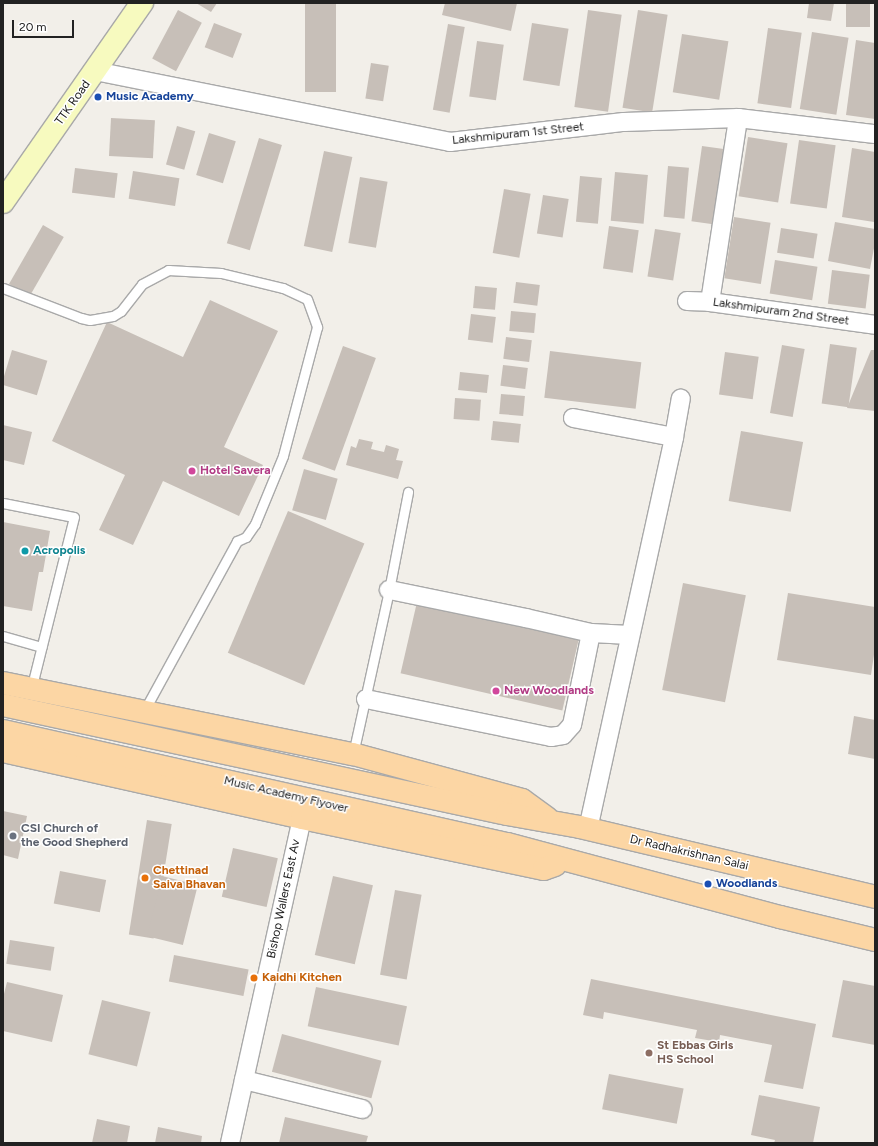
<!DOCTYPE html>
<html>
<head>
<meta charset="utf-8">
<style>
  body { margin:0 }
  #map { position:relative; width:878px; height:1146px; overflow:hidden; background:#f2efe9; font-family:Figtree,sans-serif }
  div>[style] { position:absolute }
  .building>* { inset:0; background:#c7bfb8; transform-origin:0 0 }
  .roads { filter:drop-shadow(1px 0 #a9a9a9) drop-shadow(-1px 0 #a9a9a9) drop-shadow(0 1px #a9a9a9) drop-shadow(0 -1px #a9a9a9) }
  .lane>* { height:9px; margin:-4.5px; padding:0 4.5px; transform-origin:4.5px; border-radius:4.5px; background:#fff }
  .street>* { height:18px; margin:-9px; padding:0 9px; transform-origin:9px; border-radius:9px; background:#fff }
  .secondary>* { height:22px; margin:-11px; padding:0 11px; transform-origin:11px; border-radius:11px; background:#f7fabf }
  .primary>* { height:22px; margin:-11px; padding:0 11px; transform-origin:11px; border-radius:11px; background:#fcd6a4 }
  .dots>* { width:11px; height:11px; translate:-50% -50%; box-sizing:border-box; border:2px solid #fff; border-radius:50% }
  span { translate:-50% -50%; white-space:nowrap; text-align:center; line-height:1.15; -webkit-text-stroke:3px #fff; paint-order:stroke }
  .transit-label { font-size:12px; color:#164399; font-weight:700 }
  .left { translate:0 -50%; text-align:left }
  .street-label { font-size:12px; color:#222 }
  .hotel-label { font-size:12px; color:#b23c85; font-weight:700 }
  .culture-label { font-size:12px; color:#0d838f; font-weight:700 }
  .worship-label { font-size:12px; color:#5b616d; font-weight:700 }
  .food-label { font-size:12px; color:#c56008; font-weight:700 }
  .education-label { font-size:12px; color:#785e54; font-weight:700 }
  .frame { position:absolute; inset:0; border:4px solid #222; pointer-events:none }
  .scale { position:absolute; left:12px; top:20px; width:62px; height:18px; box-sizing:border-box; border:2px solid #222; border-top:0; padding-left:5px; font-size:12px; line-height:14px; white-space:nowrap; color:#222; -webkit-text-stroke:3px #fff; paint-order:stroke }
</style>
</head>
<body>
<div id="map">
  <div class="building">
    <div style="clip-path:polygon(196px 3px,217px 3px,211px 12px)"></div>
    <div style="left:305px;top:3px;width:31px;height:89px"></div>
    <div style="clip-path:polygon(445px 3px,517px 3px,511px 31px,442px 15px)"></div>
    <div style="clip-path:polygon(809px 3px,834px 3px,831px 21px,807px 18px)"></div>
    <div style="left:846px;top:3px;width:24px;height:24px"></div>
    <div style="left:178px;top:10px;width:27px;height:55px;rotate:28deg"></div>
    <div style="left:588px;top:10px;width:34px;height:98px;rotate:8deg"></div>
    <div style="left:638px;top:10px;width:30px;height:99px;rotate:9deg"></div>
    <div style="left:214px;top:23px;width:30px;height:26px;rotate:21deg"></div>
    <div style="left:532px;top:23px;width:37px;height:58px;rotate:9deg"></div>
    <div style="left:448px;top:24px;width:17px;height:87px;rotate:10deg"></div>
    <div style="left:768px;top:28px;width:34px;height:76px;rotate:8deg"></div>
    <div style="left:812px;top:32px;width:37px;height:78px;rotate:9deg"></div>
    <div style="left:682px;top:34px;width:47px;height:59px;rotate:9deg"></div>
    <div style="clip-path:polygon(856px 40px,875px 43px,875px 119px,846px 115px)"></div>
    <div style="left:477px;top:41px;width:27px;height:56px;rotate:8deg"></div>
    <div style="left:371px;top:63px;width:18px;height:36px;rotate:9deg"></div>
    <div style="left:111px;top:118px;width:44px;height:38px;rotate:3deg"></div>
    <div style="left:177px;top:126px;width:19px;height:40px;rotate:16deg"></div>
    <div style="left:209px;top:133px;width:28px;height:44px;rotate:17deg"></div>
    <div style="left:748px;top:137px;width:40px;height:60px;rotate:9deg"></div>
    <div style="left:259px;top:138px;width:24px;height:110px;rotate:17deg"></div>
    <div style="left:799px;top:140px;width:37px;height:64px;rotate:8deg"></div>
    <div style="left:702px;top:146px;width:22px;height:76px;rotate:8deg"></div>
    <div style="clip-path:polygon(852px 148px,875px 152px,874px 222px,842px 217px)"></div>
    <div style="left:324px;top:151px;width:29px;height:97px;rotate:12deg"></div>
    <div style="left:668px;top:166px;width:21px;height:51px;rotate:5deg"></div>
    <div style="left:75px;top:168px;width:43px;height:25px;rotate:7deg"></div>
    <div style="left:133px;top:171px;width:47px;height:28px;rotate:9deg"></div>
    <div style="left:615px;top:172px;width:33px;height:49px;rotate:5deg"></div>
    <div style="left:580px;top:176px;width:22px;height:46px;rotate:5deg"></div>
    <div style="left:360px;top:177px;width:28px;height:67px;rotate:10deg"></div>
    <div style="left:504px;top:189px;width:27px;height:65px;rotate:10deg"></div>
    <div style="left:543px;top:195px;width:26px;height:39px;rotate:9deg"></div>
    <div style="left:734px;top:217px;width:37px;height:62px;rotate:9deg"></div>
    <div style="clip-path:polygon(835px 222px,875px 229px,875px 243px,870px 269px,828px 261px)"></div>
    <div style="left:43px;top:225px;width:24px;height:68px;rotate:30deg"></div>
    <div style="left:609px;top:226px;width:30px;height:43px;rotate:8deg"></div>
    <div style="left:781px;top:228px;width:37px;height:25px;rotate:9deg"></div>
    <div style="left:655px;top:229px;width:26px;height:48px;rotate:9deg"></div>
    <div style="left:775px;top:260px;width:43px;height:34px;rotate:9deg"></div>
    <div style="left:832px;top:270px;width:38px;height:34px;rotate:7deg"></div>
    <div style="left:516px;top:282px;width:24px;height:21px;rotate:7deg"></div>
    <div style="left:475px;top:286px;width:22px;height:22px;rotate:5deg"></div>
    <div style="clip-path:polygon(210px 300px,278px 331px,224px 447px,263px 465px,239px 516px,163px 481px,133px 545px,99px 530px,125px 475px,52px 441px,107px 322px,183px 357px)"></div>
    <div style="left:511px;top:311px;width:25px;height:20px;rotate:5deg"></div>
    <div style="left:471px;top:314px;width:25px;height:26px;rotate:7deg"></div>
    <div style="left:506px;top:337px;width:26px;height:22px;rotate:7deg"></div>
    <div style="left:830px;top:344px;width:27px;height:60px;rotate:8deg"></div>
    <div style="left:782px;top:345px;width:23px;height:69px;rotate:10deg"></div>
    <div style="left:343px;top:346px;width:35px;height:120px;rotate:20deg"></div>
    <div style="left:12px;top:350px;width:37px;height:36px;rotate:17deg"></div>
    <div style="clip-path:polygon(871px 350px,875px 350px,875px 411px,847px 408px)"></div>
    <div style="left:550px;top:351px;width:92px;height:47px;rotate:7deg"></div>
    <div style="left:725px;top:352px;width:34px;height:43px;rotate:8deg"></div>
    <div style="left:503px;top:365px;width:25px;height:21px;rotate:7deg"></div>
    <div style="left:460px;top:372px;width:29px;height:18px;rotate:6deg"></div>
    <div style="left:501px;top:394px;width:24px;height:20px;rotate:5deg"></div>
    <div style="left:455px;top:398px;width:26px;height:21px;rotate:4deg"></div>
    <div style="left:493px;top:421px;width:28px;height:19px;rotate:6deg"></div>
    <div style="clip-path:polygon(3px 425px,32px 432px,24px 465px,3px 460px)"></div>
    <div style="left:741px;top:431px;width:63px;height:71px;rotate:10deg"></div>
    <div style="clip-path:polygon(359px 439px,373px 442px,371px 449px,384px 452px,386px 445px,399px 449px,396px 460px,403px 461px,398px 479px,346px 465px,351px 446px,356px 448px)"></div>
    <div style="left:304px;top:469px;width:35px;height:43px;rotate:16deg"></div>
    <div style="left:288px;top:511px;width:83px;height:154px;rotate:23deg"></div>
    <div style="clip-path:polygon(3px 522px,50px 531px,43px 572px,39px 572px,32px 611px,3px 606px)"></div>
    <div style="left:683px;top:583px;width:64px;height:109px;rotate:11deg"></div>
    <div style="clip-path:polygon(788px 593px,875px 607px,875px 648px,871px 675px,777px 660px)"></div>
    <div style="left:417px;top:602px;width:166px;height:73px;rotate:13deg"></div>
    <div style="clip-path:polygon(854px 716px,875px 720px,875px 759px,848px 754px)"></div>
    <div style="clip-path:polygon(3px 811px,27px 816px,18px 859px,3px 855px)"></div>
    <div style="left:147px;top:820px;width:25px;height:116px;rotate:9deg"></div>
    <div style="left:233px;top:848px;width:46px;height:50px;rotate:13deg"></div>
    <div style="left:60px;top:871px;width:47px;height:33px;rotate:11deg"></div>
    <div style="left:162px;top:876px;width:37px;height:62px;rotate:14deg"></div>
    <div style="left:333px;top:876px;width:41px;height:81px;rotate:13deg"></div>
    <div style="left:395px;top:890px;width:27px;height:86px;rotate:10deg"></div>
    <div style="left:10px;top:940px;width:45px;height:24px;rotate:9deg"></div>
    <div style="left:174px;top:955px;width:76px;height:27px;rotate:11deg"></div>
    <div style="clip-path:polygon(591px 979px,816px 1024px,803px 1089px,764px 1082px,772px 1045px,720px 1035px,719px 1042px,695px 1038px,697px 1030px,604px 1012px,603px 1019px,583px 1015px)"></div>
    <div style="clip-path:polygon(843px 980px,875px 986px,875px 1045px,832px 1037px)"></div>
    <div style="clip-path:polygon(7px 982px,63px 995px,52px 1042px,3px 1031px,3px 998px)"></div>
    <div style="left:316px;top:987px;width:93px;height:40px;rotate:12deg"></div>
    <div style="left:102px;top:1000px;width:50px;height:56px;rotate:14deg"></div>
    <div style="left:282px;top:1034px;width:103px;height:39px;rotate:15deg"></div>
    <div style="left:609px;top:1074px;width:76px;height:36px;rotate:11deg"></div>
    <div style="clip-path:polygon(759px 1095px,820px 1107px,813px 1143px,774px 1143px,775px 1140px,751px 1135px)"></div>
    <div style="clip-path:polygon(285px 1117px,368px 1136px,366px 1143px,279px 1143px)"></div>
    <div style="clip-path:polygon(97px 1119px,130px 1126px,127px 1143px,92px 1143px)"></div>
    <div style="clip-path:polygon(158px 1127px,202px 1136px,201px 1143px,155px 1143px)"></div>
  </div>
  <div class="roads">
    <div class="lane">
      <div style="left:3px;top:288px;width:84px;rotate:21deg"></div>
      <div style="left:81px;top:318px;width:9px;rotate:13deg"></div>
      <div style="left:90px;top:320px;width:23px;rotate:-10deg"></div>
      <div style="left:113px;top:316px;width:9px;rotate:-32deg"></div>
      <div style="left:121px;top:311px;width:34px;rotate:-52deg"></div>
      <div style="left:142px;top:284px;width:30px;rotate:-28deg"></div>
      <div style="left:168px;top:270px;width:53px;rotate:3.2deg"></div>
      <div style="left:221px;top:273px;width:64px;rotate:13.6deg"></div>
      <div style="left:283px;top:288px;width:26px;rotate:25deg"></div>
      <div style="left:307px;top:299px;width:30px;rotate:70deg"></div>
      <div style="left:317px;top:327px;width:133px;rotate:104.8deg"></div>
      <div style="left:283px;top:456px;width:74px;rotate:112.4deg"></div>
      <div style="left:255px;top:524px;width:16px;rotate:125deg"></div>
      <div style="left:246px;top:537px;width:10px;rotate:156deg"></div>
      <div style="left:237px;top:541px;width:194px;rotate:118.7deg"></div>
      <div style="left:3px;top:503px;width:72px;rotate:11.2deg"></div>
      <div style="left:74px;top:517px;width:177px;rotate:104deg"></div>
      <div style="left:3px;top:636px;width:40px;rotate:16deg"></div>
      <div style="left:353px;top:754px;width:168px;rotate:-77.6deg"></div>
      <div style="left:389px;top:590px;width:100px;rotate:-79deg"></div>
    </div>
    <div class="street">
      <div style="left:95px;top:71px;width:362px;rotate:11.3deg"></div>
      <div style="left:450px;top:142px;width:175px;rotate:-6.6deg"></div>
      <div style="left:624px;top:122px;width:114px;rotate:-2deg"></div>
      <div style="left:738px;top:118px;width:138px;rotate:6.7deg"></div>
      <div style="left:687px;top:301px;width:23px;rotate:2deg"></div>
      <div style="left:710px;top:302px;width:167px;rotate:7.9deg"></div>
      <div style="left:710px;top:302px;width:186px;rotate:-81.3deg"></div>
      <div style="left:573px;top:418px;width:103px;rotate:10.7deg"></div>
      <div style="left:674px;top:437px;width:39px;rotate:-80deg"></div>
      <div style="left:591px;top:633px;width:39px;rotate:3deg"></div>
      <div style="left:366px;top:699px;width:189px;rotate:11.6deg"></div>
      <div style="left:551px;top:737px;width:12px;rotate:-9deg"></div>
      <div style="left:563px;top:735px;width:13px;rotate:-48deg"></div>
      <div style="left:572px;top:725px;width:44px;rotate:-78.2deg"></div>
      <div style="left:581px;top:682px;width:50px;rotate:-78.5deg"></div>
      <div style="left:591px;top:633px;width:67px;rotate:-167deg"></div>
      <div style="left:526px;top:618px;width:140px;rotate:-168.4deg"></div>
      <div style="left:588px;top:829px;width:401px;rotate:-77.6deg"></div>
      <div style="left:244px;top:1080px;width:122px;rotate:13.8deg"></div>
      <div style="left:230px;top:1143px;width:333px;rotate:-77.5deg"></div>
    </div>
    <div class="secondary">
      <div style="left:3px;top:202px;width:243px;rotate:-55.1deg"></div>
    </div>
    <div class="primary">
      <div style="left:3px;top:683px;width:357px;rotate:11.5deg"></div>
      <div style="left:353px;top:754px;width:175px;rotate:15.2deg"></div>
      <div style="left:522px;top:800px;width:31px;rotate:36deg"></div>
      <div style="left:3px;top:705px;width:516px;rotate:12.2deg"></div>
      <div style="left:507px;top:814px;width:74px;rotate:10.1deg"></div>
      <div style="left:580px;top:827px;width:303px;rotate:13.3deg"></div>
      <div style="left:3px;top:731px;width:517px;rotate:12.64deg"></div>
      <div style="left:507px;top:844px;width:283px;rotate:15deg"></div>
      <div style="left:780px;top:917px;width:98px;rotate:13.6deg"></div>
      <div style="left:3px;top:751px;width:306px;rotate:12.6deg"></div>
      <div style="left:302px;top:818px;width:247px;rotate:11.9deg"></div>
      <div style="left:544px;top:869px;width:12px;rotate:-20deg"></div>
    </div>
  </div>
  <div class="dots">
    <div style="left:98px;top:97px;background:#1a4fb4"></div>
    <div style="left:192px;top:471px;background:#d1479c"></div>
    <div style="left:25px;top:551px;background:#0f9aa8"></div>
    <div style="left:496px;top:691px;background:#d1479c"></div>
    <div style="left:13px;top:836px;background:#6b7280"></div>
    <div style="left:145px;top:878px;background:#e8710a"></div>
    <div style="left:708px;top:884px;background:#1a4fb4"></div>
    <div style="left:254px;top:978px;background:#e8710a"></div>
    <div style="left:649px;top:1053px;background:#8d6e63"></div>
  </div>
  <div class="transit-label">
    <span class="left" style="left:106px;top:97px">Music Academy</span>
    <span class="left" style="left:716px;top:884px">Woodlands</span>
  </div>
  <div class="street-label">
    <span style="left:73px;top:103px;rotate:-55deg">TTK Road</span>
    <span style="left:518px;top:134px;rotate:-6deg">Lakshmipuram 1st Street</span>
    <span style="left:781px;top:312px;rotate:8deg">Lakshmipuram 2nd Street</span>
    <span style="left:286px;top:795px;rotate:13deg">Music Academy Flyover</span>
    <span style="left:689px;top:853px;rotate:13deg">Dr Radhakrishnan Salai</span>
    <span style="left:284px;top:899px;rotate:-78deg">Bishop Wallers East Av</span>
  </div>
  <div class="hotel-label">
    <span class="left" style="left:200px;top:471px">Hotel Savera</span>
    <span class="left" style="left:504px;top:691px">New Woodlands</span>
  </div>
  <div class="culture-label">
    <span class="left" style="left:33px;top:551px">Acropolis</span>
  </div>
  <div class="worship-label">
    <span class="left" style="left:21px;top:836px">CSI Church of<br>the Good Shepherd</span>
  </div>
  <div class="food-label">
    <span class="left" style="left:153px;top:878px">Chettinad<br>Saiva Bhavan</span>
    <span class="left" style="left:262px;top:978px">Kaidhi Kitchen</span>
  </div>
  <div class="education-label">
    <span class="left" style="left:657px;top:1053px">St Ebbas Girls<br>HS School</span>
  </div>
  <div class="frame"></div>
  <div class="scale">20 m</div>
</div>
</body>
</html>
